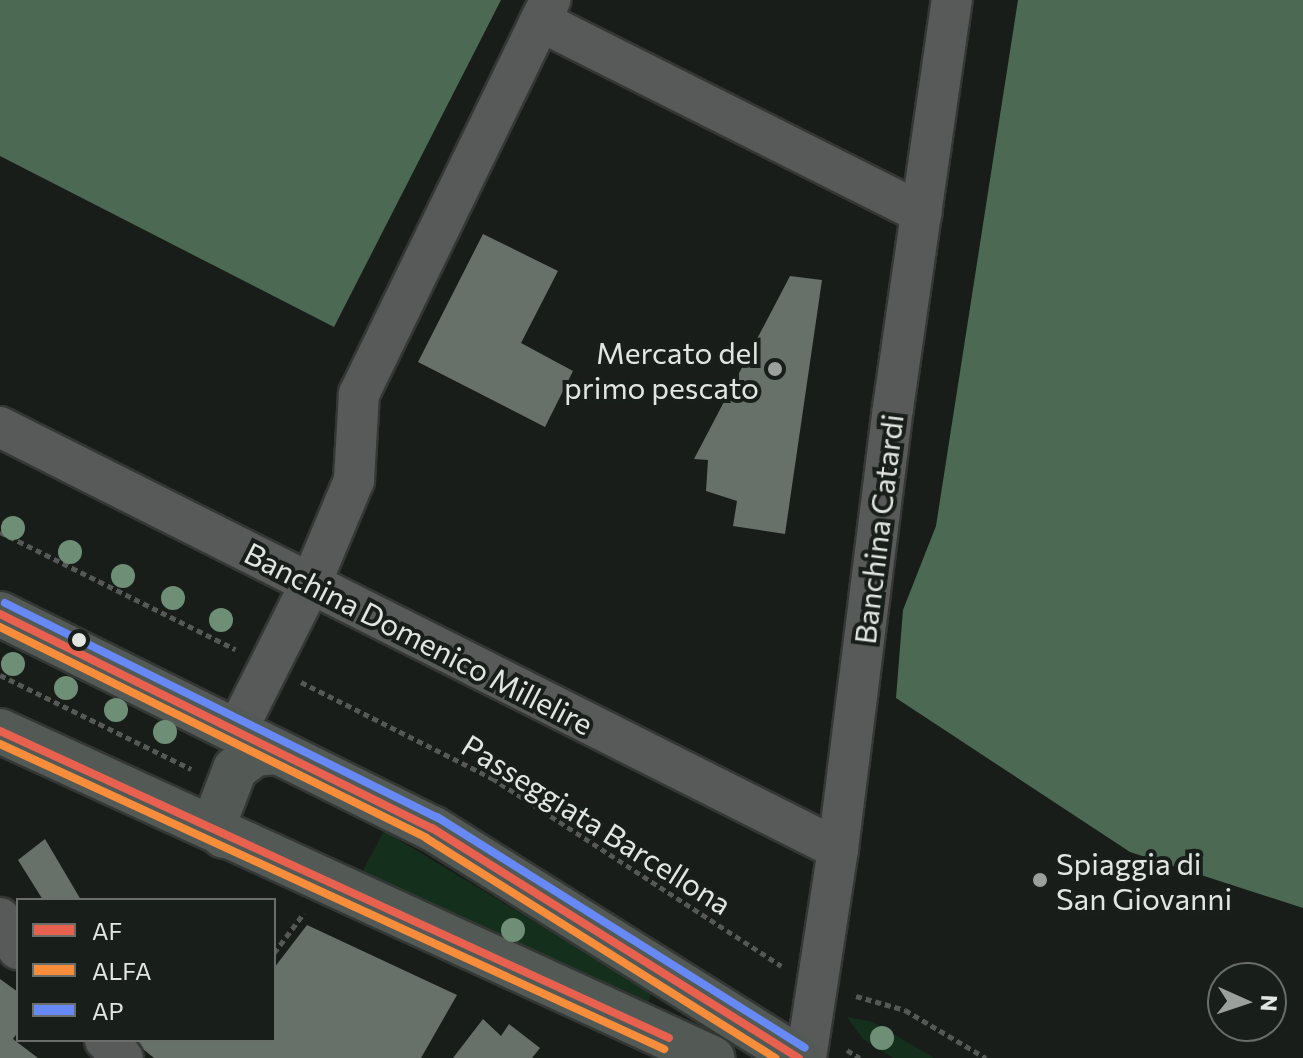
<!DOCTYPE html>
<html>
<head>
<meta charset="utf-8">
<style>
  body { margin:0 }
  #map { position:relative; width:1303px; height:1058px; overflow:hidden; background:#191d1a; font-family:Commissioner,sans-serif }
  div>[style] { position:absolute }
  .green>* { inset:0; background:#152f1d }
  .water>* { inset:0; background:#4c6a53 }
  .building>* { inset:0; background:#677069 }
  .path>* { height:5px; margin-top:-2.5px; transform-origin:0; background:repeating-linear-gradient(90deg,#555856 0 6px,transparent 0 10px) }
  .roads { filter:drop-shadow(2px 0 #343735) drop-shadow(-2px 0 #343735) drop-shadow(0 2px #343735) drop-shadow(0 -2px #343735) }
  .minor>* { height:40px; margin:-20px; padding:0 20px; transform-origin:20px; border-radius:20px; background:#575a58 }
  .major>* { height:44px; margin:-22px; padding:0 22px; transform-origin:22px; border-radius:22px; background:#535955 }
  .bus-1>* { height:8px; margin:-4px; padding:0 4px; transform-origin:4px; border-radius:4px; background:#e7614e }
  .bus-2>* { height:8px; margin:-4px; padding:0 4px; transform-origin:4px; border-radius:4px; background:#f78c3b }
  .bus-3>* { height:8px; margin:-4px; padding:0 4px; transform-origin:4px; border-radius:4px; background:#6689f5 }
  .trees>* { width:24px; height:24px; margin:-12px; border-radius:50%; background:#6e8f76 }
  .dots>* { width:22px; height:22px; translate:-50% -50%; box-sizing:border-box; border:4px solid #181e19; border-radius:50% }
  span { translate:-50% -50%; white-space:nowrap; text-align:center; line-height:1.15; -webkit-text-stroke:8px #181e19; paint-order:stroke }
  .poi-label { font-size:30px; color:#e2e6e3 }
  .right { translate:-100% -50%; text-align:right }
  .left { translate:0 -50%; text-align:left }
  .street-label { font-size:30px; color:#e2e6e3 }
  .legend { position:absolute; left:16px; top:898px; width:260px; height:144px; box-sizing:border-box; background:#181e19; border:2px solid #696e6a; margin:0; padding:10px 14px; list-style:none; font-size:24px; color:#e2e6e3 }
  .legend li { display:flex; align-items:center; gap:16px; height:40px }
  .legend b { width:40px; border:2px solid #696e6a }
  .north { position:absolute; left:1207px; top:962px; width:80px; height:80px; box-sizing:border-box; background:#181e19; border:2px solid #696e6a; border-radius:50%; rotate:93deg; font-size:22px; font-weight:700; line-height:32px; text-align:center; color:#e2e6e3 }
  .north::after { content:''; display:block; margin:auto; width:28px; height:36px; background:#9ca09d; clip-path:polygon(50% 0,100% 100%,50% 72%,0 100%) }
</style>
</head>
<body>
<div id="map">
  <div class="green">
    <div style="clip-path:polygon(384px 831px,652px 992px,647px 1006px,358px 880px)"></div>
    <div style="clip-path:polygon(847px 1017px,873px 1022px,934px 1058px,893px 1058px,863px 1039px)"></div>
  </div>
  <div class="water">
    <div style="clip-path:polygon(0 0,501px 0,334px 327px,0 156px)"></div>
    <div style="clip-path:polygon(1018px 0,1303px 0,1303px 908px,1130px 852px,896px 698px,903px 610px,936px 526px)"></div>
  </div>
  <div class="building">
    <div style="clip-path:polygon(483px 234px,558px 271px,521px 343px,573px 371px,545px 427px,418px 362px)"></div>
    <div style="clip-path:polygon(790px 276px,822px 280px,785px 534px,733px 526px,737px 501px,706px 491px,708px 460px,694px 459px)"></div>
    <div style="clip-path:polygon(45px 839px,81px 900px,43px 900px,18px 860px)"></div>
    <div style="clip-path:polygon(307px 925px,457px 995px,421px 1058px,154px 1058px,132px 1040px,274px 1040px,274px 968px)"></div>
    <div style="clip-path:polygon(0 979px,18px 992px,18px 1032px,13px 1039px,38px 1058px,0 1058px)"></div>
    <div style="clip-path:polygon(483px 1019px,501px 1036px,509px 1024px,540px 1048px,532px 1058px,453px 1058px)"></div>
  </div>
  <div class="path">
    <div style="left:0;top:532px;width:263px;rotate:26.5deg"></div>
    <div style="left:0;top:675px;width:213px;rotate:26.2deg"></div>
    <div style="left:301px;top:682px;width:214px;rotate:26.7deg"></div>
    <div style="left:492px;top:778px;width:345px;rotate:33deg"></div>
    <div style="left:274px;top:953px;width:50px;rotate:-53.1deg"></div>
    <div style="left:856px;top:996px;width:51px;rotate:15.9deg"></div>
    <div style="left:905px;top:1010px;width:94px;rotate:30.7deg"></div>
    <div style="left:847px;top:1050px;width:15px;rotate:32deg"></div>
  </div>
  <div class="roads">
    <div class="minor">
      <div style="left:540px;top:21px;width:427px;rotate:26.7deg"></div>
      <div style="left:0;top:427px;width:938px;rotate:26.73deg"></div>
      <div style="left:236px;top:732px;width:167px;rotate:-63.3deg"></div>
      <div style="left:311px;top:583px;width:112px;rotate:-67.3deg"></div>
      <div style="left:354px;top:480px;width:86px;rotate:-86.7deg"></div>
      <div style="left:359px;top:394px;width:438px;rotate:-64.1deg"></div>
      <div style="left:0;top:918px;width:36px;rotate:60deg"></div>
      <div style="left:105px;top:1040px;width:25px;rotate:45deg"></div>
      <div style="left:806px;top:1058px;width:211px;rotate:-81.3deg"></div>
      <div style="left:838px;top:849px;width:444px;rotate:-82.9deg"></div>
      <div style="left:893px;top:408px;width:412px;rotate:-81.8deg"></div>
    </div>
    <div class="major">
      <div style="left:0;top:614px;width:482px;rotate:26.4deg"></div>
      <div style="left:432px;top:828px;width:433px;rotate:32.1deg"></div>
      <div style="left:0;top:731px;width:784px;rotate:24.67deg"></div>
      <div style="left:224px;top:836px;width:16px;rotate:-130deg"></div>
      <div style="left:214px;top:824px;width:59px;rotate:-69.1deg"></div>
      <div style="left:235px;top:769px;width:25px;rotate:-37deg"></div>
      <div style="left:255px;top:754px;width:22px;rotate:-5deg"></div>
    </div>
  </div>
  <div class="bus-1">
    <div style="left:0;top:614px;width:482px;rotate:26.4deg"></div>
    <div style="left:432px;top:828px;width:433px;rotate:32.1deg"></div>
    <div style="left:0;top:731px;width:736px;rotate:24.65deg"></div>
  </div>
  <div class="bus-2">
    <div style="left:0;top:627px;width:475px;rotate:26.3deg"></div>
    <div style="left:426px;top:838px;width:413px;rotate:32.2deg"></div>
    <div style="left:0;top:744px;width:731px;rotate:24.67deg"></div>
  </div>
  <div class="bus-3">
    <div style="left:5px;top:603px;width:482px;rotate:26.4deg"></div>
    <div style="left:437px;top:817px;width:434px;rotate:32.1deg"></div>
  </div>
  <div class="trees">
    <div style="left:13px;top:528px"></div>
    <div style="left:70px;top:552px"></div>
    <div style="left:123px;top:576px"></div>
    <div style="left:173px;top:598px"></div>
    <div style="left:221px;top:620px"></div>
    <div style="left:13px;top:664px"></div>
    <div style="left:66px;top:688px"></div>
    <div style="left:116px;top:710px"></div>
    <div style="left:165px;top:732px"></div>
    <div style="left:513px;top:930px"></div>
    <div style="left:882px;top:1038px"></div>
  </div>
  <div class="dots">
    <div style="left:775px;top:369px;background:#9ca09d"></div>
    <div style="left:79px;top:640px;background:#e2e6e3"></div>
    <div style="left:1040px;top:880px;background:#9ca09d"></div>
  </div>
  <div class="poi-label">
    <span class="right" style="left:759px;top:369px">Mercato del<br>primo pescato</span>
    <span class="left" style="left:1056px;top:880px">Spiaggia di<br>San Giovanni</span>
  </div>
  <div class="street-label">
    <span style="left:878px;top:529px;rotate:-83deg">Banchina Catardi</span>
    <span style="left:419px;top:638px;rotate:27deg">Banchina Domenico Millelire</span>
    <span style="left:597px;top:824px;rotate:32deg">Passeggiata Barcellona</span>
  </div>
  <ul class="legend">
  <li><b style="height:10px;background:#e7614e"></b>AF</li>
  <li><b style="height:10px;background:#f78c3b"></b>ALFA</li>
  <li><b style="height:10px;background:#6689f5"></b>AP</li>
  </ul>
  <div class="north">N</div>
</div>
</body>
</html>
